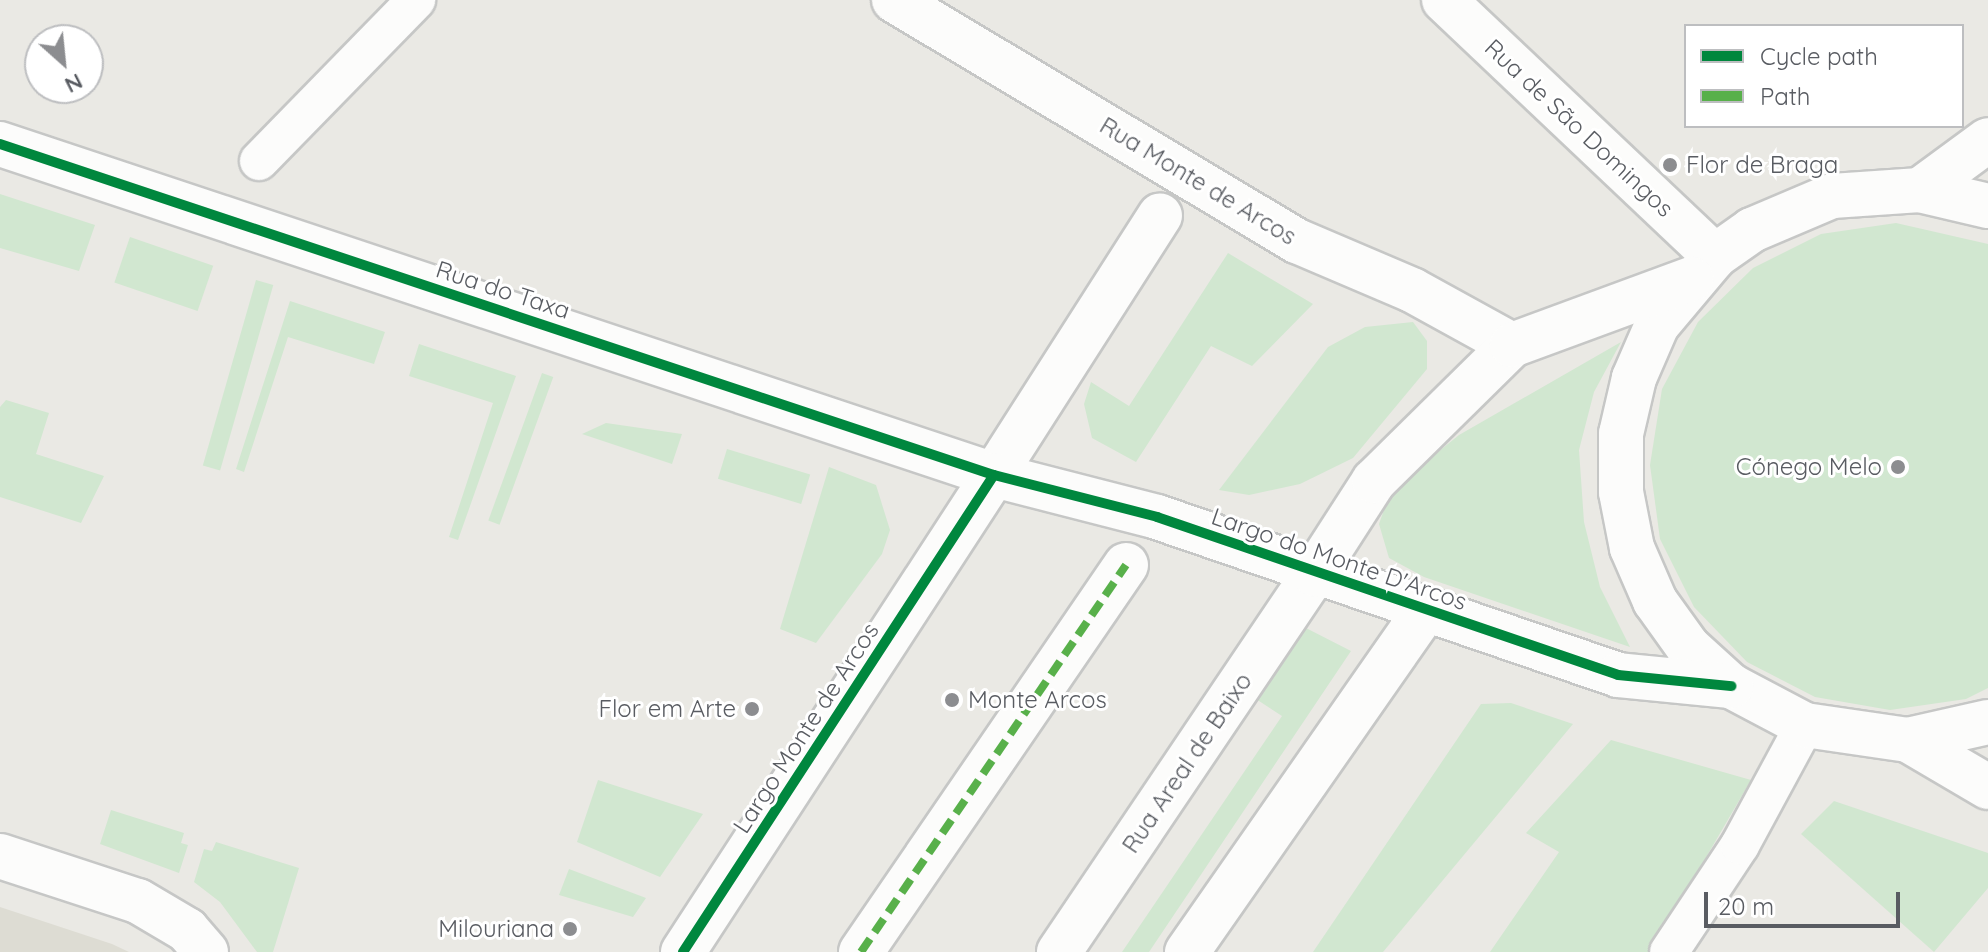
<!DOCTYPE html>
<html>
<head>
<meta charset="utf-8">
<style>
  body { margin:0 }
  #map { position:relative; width:1988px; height:952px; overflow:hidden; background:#eae9e4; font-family:Quicksand,sans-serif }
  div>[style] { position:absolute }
  .education>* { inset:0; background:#dddcd3 }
  .green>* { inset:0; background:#d1e7d0; transform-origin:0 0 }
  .roads { filter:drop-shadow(2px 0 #c6c7c6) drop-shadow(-2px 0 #c6c7c6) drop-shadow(0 2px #c6c7c6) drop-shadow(0 -2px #c6c7c6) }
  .lane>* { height:38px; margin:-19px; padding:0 19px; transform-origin:19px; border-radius:19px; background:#fcfcfb }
  .street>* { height:44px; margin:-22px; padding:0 22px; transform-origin:22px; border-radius:22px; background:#fcfcfb }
  .secondary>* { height:44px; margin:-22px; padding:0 22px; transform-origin:22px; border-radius:22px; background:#fcfcfb }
  .quiet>* { height:8px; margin-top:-4px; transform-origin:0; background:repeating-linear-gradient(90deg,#58b04a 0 16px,transparent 0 24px) }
  .cycleway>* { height:10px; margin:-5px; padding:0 5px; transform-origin:5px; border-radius:5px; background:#00873e }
  .dots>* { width:22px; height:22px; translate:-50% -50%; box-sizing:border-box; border:4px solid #fff; border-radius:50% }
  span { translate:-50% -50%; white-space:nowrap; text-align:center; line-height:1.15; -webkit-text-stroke:6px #fff; paint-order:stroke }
  .street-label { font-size:24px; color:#595c62 }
  .poi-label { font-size:24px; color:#595c62 }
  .left { translate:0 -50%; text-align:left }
  .right { translate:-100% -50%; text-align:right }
  .legend { position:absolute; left:1684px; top:24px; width:280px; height:104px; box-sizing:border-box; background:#fff; border:2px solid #bdbec0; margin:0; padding:10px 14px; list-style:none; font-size:24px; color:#595c62 }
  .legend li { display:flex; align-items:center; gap:16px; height:40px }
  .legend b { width:40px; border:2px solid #bdbec0 }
  .north { position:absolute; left:24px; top:24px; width:80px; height:80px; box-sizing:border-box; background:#fff; border:2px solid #bdbec0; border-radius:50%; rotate:153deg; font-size:22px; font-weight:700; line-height:32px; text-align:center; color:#595c62 }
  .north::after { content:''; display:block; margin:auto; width:28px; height:36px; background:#8c8d90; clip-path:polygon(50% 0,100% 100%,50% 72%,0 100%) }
  .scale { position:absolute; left:1704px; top:892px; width:196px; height:36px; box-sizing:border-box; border:4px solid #595c62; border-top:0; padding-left:10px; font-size:24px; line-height:28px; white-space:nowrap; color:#595c62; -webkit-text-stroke:6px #fff; paint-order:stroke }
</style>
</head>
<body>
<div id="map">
  <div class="education">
    <div style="clip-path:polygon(0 907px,112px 944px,129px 952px,0 952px)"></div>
  </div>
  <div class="green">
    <div style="clip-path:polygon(0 194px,95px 225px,79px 271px,0 248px)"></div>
    <div style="clip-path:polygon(1896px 223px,1988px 244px,1988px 688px,1966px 699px,1890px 710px,1815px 697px,1747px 662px,1694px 607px,1660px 539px,1650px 465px,1662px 389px,1698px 322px,1753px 268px,1821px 234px)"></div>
    <div style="left:130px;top:237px;width:88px;height:48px;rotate:19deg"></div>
    <div style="clip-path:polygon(1228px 253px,1313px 304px,1252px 366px,1211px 346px,1136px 462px,1092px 438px,1084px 404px,1091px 382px,1129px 406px)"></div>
    <div style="left:256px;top:280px;width:18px;height:193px;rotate:16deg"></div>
    <div style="clip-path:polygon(290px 301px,385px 332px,374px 364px,288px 337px,244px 472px,236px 469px)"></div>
    <div style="clip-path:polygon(1413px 322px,1427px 341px,1427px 369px,1353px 458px,1300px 484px,1249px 495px,1219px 490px,1328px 347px,1365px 327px)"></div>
    <div style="clip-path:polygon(1621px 342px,1594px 392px,1579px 450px,1584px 522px,1600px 587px,1630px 647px,1424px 577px,1389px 558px,1379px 524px,1391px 490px,1459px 435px)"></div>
    <div style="clip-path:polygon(419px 344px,516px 376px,458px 540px,449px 537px,493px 403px,409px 376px)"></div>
    <div style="left:542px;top:373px;width:12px;height:157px;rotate:20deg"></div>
    <div style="clip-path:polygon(6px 400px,49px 413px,36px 454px,104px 476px,81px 523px,0 497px,0 407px)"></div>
    <div style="clip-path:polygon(606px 423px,682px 434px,672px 464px,582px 434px)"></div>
    <div style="left:727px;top:449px;width:87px;height:31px;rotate:17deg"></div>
    <div style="clip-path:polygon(829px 467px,876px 485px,890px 530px,882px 554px,816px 643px,780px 629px)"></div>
    <div style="clip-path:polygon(1304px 627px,1351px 651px,1149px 952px,1122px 952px,1282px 716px,1256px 699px)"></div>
    <div style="clip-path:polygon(1511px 703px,1573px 724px,1383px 952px,1313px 952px,1481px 704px)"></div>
    <div style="clip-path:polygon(1611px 740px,1751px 780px,1651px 952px,1490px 952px,1559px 852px,1526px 833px)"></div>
    <div style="clip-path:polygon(598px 780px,703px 814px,660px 877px,577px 842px)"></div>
    <div style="clip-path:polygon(1834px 801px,1988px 853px,1988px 888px,1934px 952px,1801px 834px)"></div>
    <div style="clip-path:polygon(111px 810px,184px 833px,181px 843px,188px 845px,179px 873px,100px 844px)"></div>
    <div style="clip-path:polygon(216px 842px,299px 868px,273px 952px,257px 952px,220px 902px,194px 882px,204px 849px,212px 851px)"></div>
    <div style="clip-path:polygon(569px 869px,646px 898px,633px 917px,559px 895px)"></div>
  </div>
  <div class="roads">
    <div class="lane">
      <div style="left:259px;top:161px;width:225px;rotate:-45.7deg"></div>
      <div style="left:1669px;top:952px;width:128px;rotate:-56.4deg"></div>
      <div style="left:1740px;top:845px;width:136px;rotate:-61.6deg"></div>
    </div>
    <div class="street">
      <div style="left:894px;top:0;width:470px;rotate:30.9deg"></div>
      <div style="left:1297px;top:241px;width:125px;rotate:23.1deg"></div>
      <div style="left:1412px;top:290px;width:114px;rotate:28.8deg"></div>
      <div style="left:1444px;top:0;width:373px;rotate:43.4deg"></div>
      <div style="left:994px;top:475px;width:308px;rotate:-57.4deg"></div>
      <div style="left:1908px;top:740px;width:93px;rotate:30.4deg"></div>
      <div style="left:0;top:856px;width:145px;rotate:18.1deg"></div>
      <div style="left:138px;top:901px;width:57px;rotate:30.6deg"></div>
      <div style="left:187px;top:930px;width:29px;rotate:49deg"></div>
      <div style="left:861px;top:952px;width:469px;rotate:-55.6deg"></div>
      <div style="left:1059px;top:952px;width:456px;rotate:-56deg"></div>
      <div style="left:1187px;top:952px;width:416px;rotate:-55.1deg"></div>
    </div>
    <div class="secondary">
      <div style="left:0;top:144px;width:1048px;rotate:18.42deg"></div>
      <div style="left:1920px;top:190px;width:84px;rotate:-36.3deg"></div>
      <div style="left:1988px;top:206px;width:70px;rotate:-166.8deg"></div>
      <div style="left:1920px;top:190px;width:88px;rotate:176.1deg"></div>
      <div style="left:1832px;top:196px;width:87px;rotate:157deg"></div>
      <div style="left:1752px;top:230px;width:45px;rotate:144.9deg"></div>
      <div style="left:1715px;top:256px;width:90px;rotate:130deg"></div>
      <div style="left:1657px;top:325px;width:58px;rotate:113.5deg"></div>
      <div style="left:1634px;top:378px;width:57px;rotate:103.1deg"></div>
      <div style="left:1621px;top:434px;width:58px;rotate:90deg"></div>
      <div style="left:1621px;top:492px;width:57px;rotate:78.9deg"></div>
      <div style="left:1632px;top:548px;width:58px;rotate:66.5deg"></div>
      <div style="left:1655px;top:601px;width:57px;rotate:54.3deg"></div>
      <div style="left:1688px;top:647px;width:58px;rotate:42.2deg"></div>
      <div style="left:1731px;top:686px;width:84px;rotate:27.8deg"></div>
      <div style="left:1805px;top:725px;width:104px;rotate:8.3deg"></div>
      <div style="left:1908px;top:740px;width:82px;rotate:-12.7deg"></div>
      <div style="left:1314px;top:574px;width:111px;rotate:-57.2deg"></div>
      <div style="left:1374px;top:481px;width:194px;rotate:-44.6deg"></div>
      <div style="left:1512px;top:345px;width:191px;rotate:-20.2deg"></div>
      <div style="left:683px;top:952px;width:569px;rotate:-56.9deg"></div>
      <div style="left:994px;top:475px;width:168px;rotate:14.4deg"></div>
      <div style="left:1157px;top:517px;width:487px;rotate:18.9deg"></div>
      <div style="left:1618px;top:675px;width:114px;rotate:5.6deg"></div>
    </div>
  </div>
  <div class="quiet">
    <div style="left:861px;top:952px;width:469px;rotate:-55.6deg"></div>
  </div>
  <div class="cycleway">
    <div style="left:0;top:144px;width:1048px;rotate:18.42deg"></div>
    <div style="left:683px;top:952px;width:569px;rotate:-56.9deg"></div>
    <div style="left:994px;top:475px;width:168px;rotate:14.4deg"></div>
    <div style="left:1157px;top:517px;width:487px;rotate:18.9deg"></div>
    <div style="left:1618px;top:675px;width:114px;rotate:5.6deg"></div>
  </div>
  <div class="dots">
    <div style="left:1670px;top:165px;background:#8c8d90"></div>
    <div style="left:1898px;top:467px;background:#8c8d90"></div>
    <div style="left:952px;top:700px;background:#8c8d90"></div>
    <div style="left:752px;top:709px;background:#8c8d90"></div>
    <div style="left:570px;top:929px;background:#8c8d90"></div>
  </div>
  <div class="street-label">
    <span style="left:1579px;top:128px;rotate:43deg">Rua de São Domingos</span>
    <span style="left:1198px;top:181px;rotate:31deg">Rua Monte de Arcos</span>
    <span style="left:503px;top:290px;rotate:18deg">Rua do Taxa</span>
    <span style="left:1339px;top:559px;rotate:19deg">Largo do Monte D'Arcos</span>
    <span style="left:806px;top:728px;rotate:-57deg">Largo Monte de Arcos</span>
    <span style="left:1187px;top:763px;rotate:-56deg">Rua Areal de Baixo</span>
  </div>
  <div class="poi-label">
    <span class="left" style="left:1686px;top:165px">Flor de Braga</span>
    <span class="right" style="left:1882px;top:467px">Cónego Melo</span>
    <span class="left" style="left:968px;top:700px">Monte Arcos</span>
    <span class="right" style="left:736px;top:709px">Flor em Arte</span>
    <span class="right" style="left:554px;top:929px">Milouriana</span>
  </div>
  <ul class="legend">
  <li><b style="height:10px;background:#00873e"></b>Cycle path</li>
  <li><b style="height:10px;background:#58b04a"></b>Path</li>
  </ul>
  <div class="north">N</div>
  <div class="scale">20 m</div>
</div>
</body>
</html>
